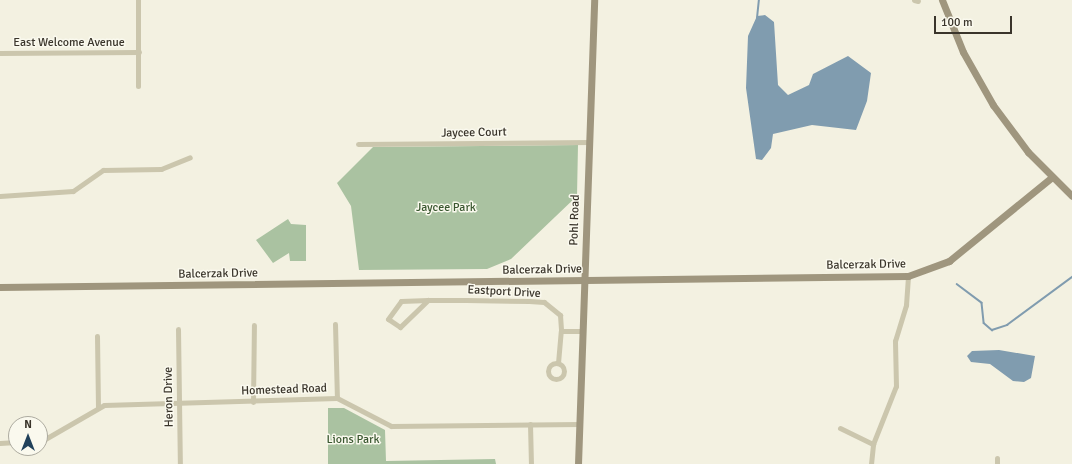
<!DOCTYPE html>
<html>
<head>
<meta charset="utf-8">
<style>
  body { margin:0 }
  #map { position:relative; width:1072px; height:464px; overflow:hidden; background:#f3f1e1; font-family:Signika,sans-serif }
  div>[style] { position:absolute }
  .green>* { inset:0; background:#aac2a1 }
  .water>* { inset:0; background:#809caf }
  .stream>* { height:1.5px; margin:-0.75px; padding:0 0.75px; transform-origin:0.75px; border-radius:0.75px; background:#809caf }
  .street>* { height:5px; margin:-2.5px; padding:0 2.5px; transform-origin:2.5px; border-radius:2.5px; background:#cbc6ad }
  .street>.ring { margin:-2.5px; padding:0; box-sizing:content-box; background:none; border:5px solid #cbc6ad; border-radius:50% }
  .secondary>* { height:7px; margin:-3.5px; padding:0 3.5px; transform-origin:3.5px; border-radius:3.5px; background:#9f967e }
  span { translate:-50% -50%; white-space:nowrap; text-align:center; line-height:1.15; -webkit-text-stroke:3px #faf9ee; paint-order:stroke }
  .street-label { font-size:12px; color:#3a352b }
  .park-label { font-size:12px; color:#3a5730 }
  .north { position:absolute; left:8px; top:416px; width:40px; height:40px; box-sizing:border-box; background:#faf9ee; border:1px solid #adaba0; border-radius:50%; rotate:0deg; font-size:11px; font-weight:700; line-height:16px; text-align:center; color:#3a352b }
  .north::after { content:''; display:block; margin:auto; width:14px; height:18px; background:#21415a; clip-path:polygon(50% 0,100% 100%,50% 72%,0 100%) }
  .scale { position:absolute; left:934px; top:16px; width:78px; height:18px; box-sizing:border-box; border:2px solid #3a352b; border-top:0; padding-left:5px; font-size:12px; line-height:14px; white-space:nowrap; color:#3a352b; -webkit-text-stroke:3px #faf9ee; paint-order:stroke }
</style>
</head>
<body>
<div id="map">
  <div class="green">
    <div style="clip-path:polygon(578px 145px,577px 196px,511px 259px,487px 269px,359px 270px,351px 206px,337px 183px,373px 147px)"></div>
    <div style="clip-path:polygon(288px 219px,291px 224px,306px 225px,306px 261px,290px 261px,289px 253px,273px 263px,256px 240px)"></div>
    <div style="clip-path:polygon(328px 408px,344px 408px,385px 430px,386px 461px,495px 459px,496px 464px,328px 464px)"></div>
  </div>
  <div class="water">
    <div style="clip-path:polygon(765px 15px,774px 22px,778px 85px,788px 95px,809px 85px,813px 74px,848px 56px,871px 73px,867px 101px,856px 130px,812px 125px,773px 134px,771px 148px,762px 160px,756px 159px,746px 88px,748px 36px,757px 16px)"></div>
    <div style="clip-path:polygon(999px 350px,1035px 356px,1031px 378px,1024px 382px,1013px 381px,990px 364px,971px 362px,967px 356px,972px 351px)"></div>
  </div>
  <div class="stream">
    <div style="left:757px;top:18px;width:18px;rotate:-84deg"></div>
    <div style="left:957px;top:284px;width:31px;rotate:37deg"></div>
    <div style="left:982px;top:303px;width:20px;rotate:84deg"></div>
    <div style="left:984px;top:323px;width:11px;rotate:41deg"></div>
    <div style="left:992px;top:330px;width:16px;rotate:-18deg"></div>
    <div style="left:1007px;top:325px;width:81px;rotate:-36.4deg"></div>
  </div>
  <div class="street">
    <div style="left:138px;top:0;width:86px;rotate:90deg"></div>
    <div style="left:914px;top:0;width:4px;rotate:14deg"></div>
    <div style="left:0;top:53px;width:139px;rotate:-0.4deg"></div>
    <div style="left:358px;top:144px;width:232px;rotate:-0.5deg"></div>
    <div style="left:0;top:196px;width:73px;rotate:-3.9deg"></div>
    <div style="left:73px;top:191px;width:37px;rotate:-35deg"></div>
    <div style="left:103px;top:170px;width:58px;rotate:-1deg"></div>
    <div style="left:161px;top:169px;width:31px;rotate:-22deg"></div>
    <div style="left:428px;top:300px;width:39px;rotate:136deg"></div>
    <div style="left:400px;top:327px;width:14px;rotate:-146deg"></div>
    <div style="left:388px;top:319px;width:22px;rotate:-54deg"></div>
    <div style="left:401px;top:301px;width:27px;rotate:-2deg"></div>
    <div style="left:428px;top:300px;width:38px"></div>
    <div style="left:466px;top:300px;width:63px;rotate:0.9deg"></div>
    <div style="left:529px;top:301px;width:15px;rotate:4deg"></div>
    <div style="left:544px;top:302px;width:21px;rotate:39deg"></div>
    <div style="left:560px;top:315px;width:16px;rotate:86deg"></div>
    <div style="left:561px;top:331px;width:21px"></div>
    <div style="left:335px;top:324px;width:74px;rotate:88.5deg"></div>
    <div style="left:178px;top:329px;width:135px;rotate:89.2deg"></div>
    <div style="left:97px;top:336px;width:71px;rotate:89.2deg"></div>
    <div style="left:558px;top:363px;width:32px;rotate:-85deg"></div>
    <div class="ring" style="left:548px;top:363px;width:11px;height:11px"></div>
    <div style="left:253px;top:402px;width:77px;rotate:-89.3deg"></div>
    <div style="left:530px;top:424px;width:40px;rotate:88.6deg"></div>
    <div style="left:840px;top:428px;width:37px;rotate:26deg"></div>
    <div style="left:40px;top:442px;width:74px;rotate:-30deg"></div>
    <div style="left:104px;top:405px;width:233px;rotate:-1.7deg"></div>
    <div style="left:337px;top:398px;width:61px;rotate:27.4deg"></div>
    <div style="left:391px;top:426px;width:189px;rotate:-0.6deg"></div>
    <div style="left:0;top:443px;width:16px;rotate:-4deg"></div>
    <div style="left:871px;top:464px;width:20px;rotate:-84deg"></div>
    <div style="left:873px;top:444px;width:62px;rotate:-68.4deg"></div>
    <div style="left:896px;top:386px;width:45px;rotate:-91.3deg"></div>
    <div style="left:895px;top:341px;width:38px;rotate:-73deg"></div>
    <div style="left:906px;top:305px;width:29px;rotate:-86deg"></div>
    <div style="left:997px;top:464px;width:6px;rotate:-90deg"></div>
  </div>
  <div class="secondary">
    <div style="left:942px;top:0;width:56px;rotate:68deg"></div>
    <div style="left:963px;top:52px;width:61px;rotate:60.5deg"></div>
    <div style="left:993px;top:105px;width:59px;rotate:53.3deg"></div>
    <div style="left:1028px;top:152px;width:62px;rotate:45deg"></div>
    <div style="left:0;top:287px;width:908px;rotate:-0.69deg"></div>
    <div style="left:908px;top:276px;width:44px;rotate:-20.1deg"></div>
    <div style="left:949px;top:261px;width:133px;rotate:-39.2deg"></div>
    <div style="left:578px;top:464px;width:464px;rotate:-88deg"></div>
  </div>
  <div class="street-label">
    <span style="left:69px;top:43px">East Welcome Avenue</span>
    <span style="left:474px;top:133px;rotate:-1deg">Jaycee Court</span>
    <span style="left:575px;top:220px;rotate:-88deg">Pohl Road</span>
    <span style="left:866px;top:265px;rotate:-1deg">Balcerzak Drive</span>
    <span style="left:542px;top:270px;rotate:-1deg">Balcerzak Drive</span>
    <span style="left:218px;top:274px;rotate:-1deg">Balcerzak Drive</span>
    <span style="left:504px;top:292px;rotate:3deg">Eastport Drive</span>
    <span style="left:284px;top:390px;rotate:-2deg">Homestead Road</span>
    <span style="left:169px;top:397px;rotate:-91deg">Heron Drive</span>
  </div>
  <div class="park-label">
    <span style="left:446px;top:208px">Jaycee Park</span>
    <span style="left:353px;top:440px">Lions Park</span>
  </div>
  <div class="north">N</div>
  <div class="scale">100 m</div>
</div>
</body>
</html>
